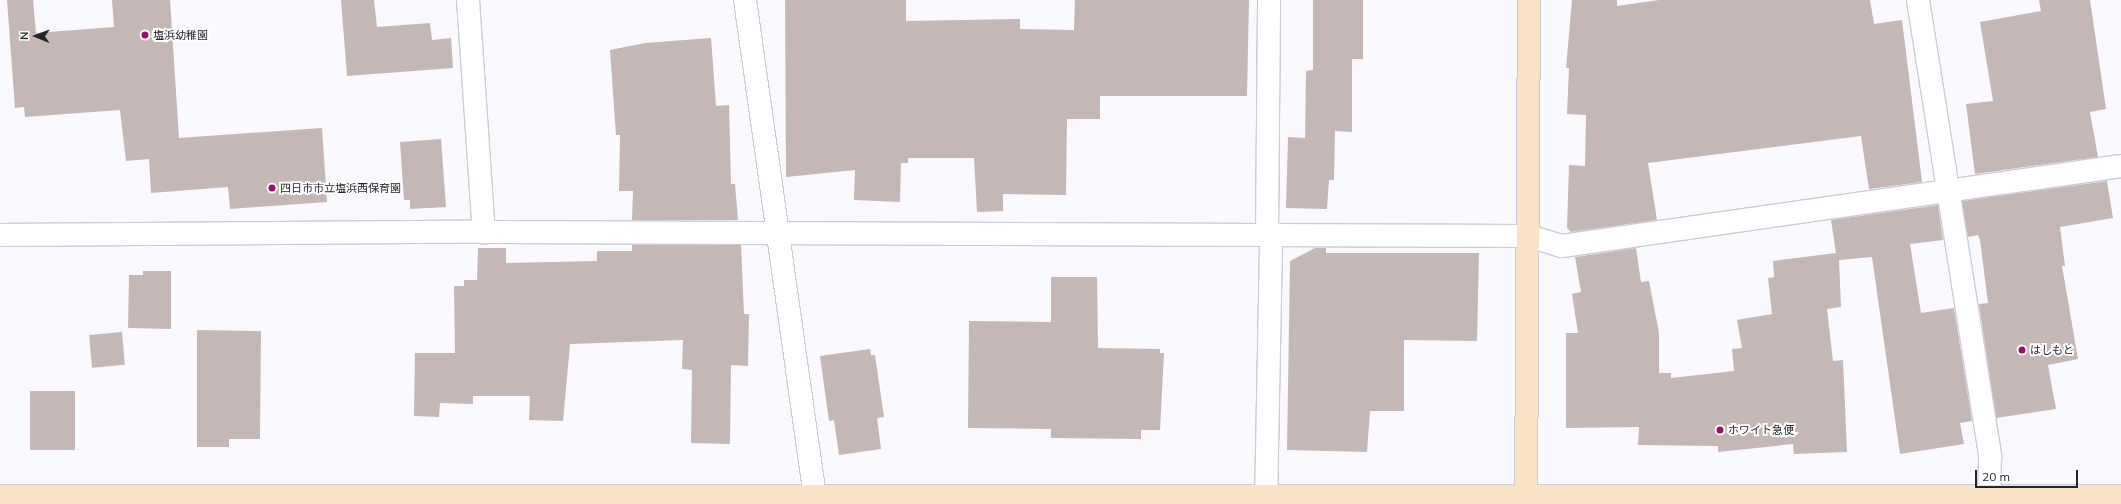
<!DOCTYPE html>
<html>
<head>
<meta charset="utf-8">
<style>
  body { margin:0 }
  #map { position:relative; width:2121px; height:504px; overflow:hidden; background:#f9f9fe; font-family:Mulish,"Noto Sans JP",sans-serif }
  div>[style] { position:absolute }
  .building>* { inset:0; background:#c4b7b5; transform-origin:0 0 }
  .roads { filter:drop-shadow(1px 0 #cbccd7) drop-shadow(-1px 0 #cbccd7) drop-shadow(0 1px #cbccd7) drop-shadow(0 -1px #cbccd7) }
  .street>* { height:22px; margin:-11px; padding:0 11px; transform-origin:11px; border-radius:11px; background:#fff }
  .secondary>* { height:22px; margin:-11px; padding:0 11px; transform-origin:11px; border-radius:11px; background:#f8e3c5 }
  .dots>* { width:11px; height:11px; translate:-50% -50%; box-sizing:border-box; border:2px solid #fff; border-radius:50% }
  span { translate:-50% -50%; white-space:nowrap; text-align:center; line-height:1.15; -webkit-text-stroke:4px #fff; paint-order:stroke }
  .poi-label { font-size:11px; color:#25262a }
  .left { translate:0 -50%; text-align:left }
  .north { position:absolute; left:16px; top:16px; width:40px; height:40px; -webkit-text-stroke:3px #fff; paint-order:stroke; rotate:271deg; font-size:11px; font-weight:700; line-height:16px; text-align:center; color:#25262a }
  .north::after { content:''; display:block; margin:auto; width:14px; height:18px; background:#25262a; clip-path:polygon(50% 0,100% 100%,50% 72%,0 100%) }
  .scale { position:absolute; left:1975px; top:470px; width:103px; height:18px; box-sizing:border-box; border:2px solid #25262a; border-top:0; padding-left:5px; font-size:12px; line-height:14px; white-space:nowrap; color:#25262a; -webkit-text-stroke:3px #fff; paint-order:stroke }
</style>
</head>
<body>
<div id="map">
  <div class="building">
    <div style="clip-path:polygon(7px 0,33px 0,36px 33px,114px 27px,112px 0,170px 0,179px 138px,322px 128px,327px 202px,230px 209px,228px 187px,151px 193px,149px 159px,126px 161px,120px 110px,25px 117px,24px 107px,15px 108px)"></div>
    <div style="clip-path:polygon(341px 0,374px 0,377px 27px,430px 23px,432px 40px,451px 38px,453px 68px,347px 76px)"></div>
    <div style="clip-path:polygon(785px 0,906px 0,906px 21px,1020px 19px,1020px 29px,1074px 30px,1075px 0,1249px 0,1247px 96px,1100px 96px,1100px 119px,1067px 119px,1066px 195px,1003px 194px,1003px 211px,977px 212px,974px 158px,908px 158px,908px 163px,901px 163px,900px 202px,854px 200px,855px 170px,786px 177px)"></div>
    <div style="clip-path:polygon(1313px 0,1363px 0,1363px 59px,1352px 59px,1352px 132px,1335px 131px,1334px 180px,1329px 180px,1327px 209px,1286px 208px,1288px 137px,1305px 138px,1306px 71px,1313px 70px)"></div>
    <div style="clip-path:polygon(1572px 0,1617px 0,1617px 6px,1659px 0,1870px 0,1874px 24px,1902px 20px,1922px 182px,1869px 189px,1861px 136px,1648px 163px,1657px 220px,1571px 232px,1567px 228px,1569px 165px,1585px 166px,1586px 115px,1567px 114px,1569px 68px,1566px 68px)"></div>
    <div style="clip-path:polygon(2039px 0,2090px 0,2106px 109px,2090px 112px,2098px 157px,1975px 174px,1966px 104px,1993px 101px,1980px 22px,2041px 11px)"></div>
    <div style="clip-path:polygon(711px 38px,716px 106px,729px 105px,731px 184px,735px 184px,738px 220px,632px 220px,633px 191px,619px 191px,620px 135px,616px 135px,610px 50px,645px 43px)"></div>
    <div style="clip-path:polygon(441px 139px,446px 207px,410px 209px,410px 200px,404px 200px,400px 142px)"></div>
    <div style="clip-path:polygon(2107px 181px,2113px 218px,2060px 227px,2065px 266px,2062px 266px,2078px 359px,2048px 365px,2056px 409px,1996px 418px,1979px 304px,1988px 303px,1980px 240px,1978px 235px,1968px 237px,1962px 201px)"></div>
    <div style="clip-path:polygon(1938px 205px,1943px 240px,1910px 244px,1921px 313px,1954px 308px,1972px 421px,1960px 423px,1964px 444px,1900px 454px,1872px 257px,1839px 260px,1841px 307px,1827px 309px,1833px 361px,1843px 360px,1847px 452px,1794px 454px,1793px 444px,1718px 452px,1718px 446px,1638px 445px,1639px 427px,1566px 428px,1566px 333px,1578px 333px,1572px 294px,1581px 292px,1575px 257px,1636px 248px,1641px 282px,1649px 281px,1659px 333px,1659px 373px,1671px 373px,1671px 378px,1734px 371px,1732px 349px,1742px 348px,1737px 320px,1772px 314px,1768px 278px,1774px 277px,1773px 261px,1836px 253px,1831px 220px)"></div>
    <div style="clip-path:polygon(632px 245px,741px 245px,744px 314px,749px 314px,748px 366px,731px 365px,730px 444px,691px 443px,692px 370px,682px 369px,683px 340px,570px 344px,563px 421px,529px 420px,530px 396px,473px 396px,473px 404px,440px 403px,439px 417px,414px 416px,415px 353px,455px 353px,454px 286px,464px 286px,464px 280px,477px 280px,478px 248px,506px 248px,506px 263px,597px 261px,597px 251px,632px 251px)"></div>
    <div style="clip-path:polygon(1315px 248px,1326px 248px,1326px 253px,1479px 253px,1477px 341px,1404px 340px,1404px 411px,1370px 411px,1367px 452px,1287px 450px,1290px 261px)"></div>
    <div style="clip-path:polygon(143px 271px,171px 271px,171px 329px,128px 328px,129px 275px,143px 275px)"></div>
    <div style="clip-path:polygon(1051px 277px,1097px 277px,1098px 348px,1160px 349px,1160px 353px,1164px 353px,1160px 430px,1141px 430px,1141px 439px,1051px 438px,1051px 429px,968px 428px,969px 321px,1051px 322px)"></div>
    <div style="clip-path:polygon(197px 330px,261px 331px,260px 439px,229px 439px,229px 447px,197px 447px)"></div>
    <div style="left:122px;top:332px;width:33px;height:33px;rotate:85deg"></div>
    <div style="clip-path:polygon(870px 349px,871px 355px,875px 355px,884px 417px,877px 418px,881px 449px,839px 455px,834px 420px,829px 421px,820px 356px)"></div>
    <div style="left:30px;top:391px;width:45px;height:59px"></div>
  </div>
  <div class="roads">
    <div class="street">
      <div style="left:468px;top:0;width:233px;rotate:86.1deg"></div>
      <div style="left:745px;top:0;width:509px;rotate:81.98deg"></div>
      <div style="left:1918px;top:0;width:463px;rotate:81deg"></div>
      <div style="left:1990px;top:457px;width:47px;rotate:91.2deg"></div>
      <div style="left:0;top:235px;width:484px;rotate:-0.4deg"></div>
      <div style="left:484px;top:232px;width:1045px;rotate:0.22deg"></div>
      <div style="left:1529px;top:236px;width:34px;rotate:17deg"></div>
      <div style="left:1562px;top:246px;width:565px;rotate:-8.14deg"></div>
      <div style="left:1267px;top:235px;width:235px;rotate:-89.5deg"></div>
      <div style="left:1266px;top:504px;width:269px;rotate:-88.9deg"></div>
    </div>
    <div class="secondary">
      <div style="left:0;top:496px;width:2121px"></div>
      <div style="left:1526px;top:504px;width:504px;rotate:-89.66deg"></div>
    </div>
  </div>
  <div class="dots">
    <div style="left:145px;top:35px;background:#981165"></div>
    <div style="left:272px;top:188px;background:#981165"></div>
    <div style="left:2022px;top:350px;background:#981165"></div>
    <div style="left:1720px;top:430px;background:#981165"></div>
  </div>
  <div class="poi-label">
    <span class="left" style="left:153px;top:35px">塩浜幼稚園</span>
    <span class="left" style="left:280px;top:188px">四日市市立塩浜西保育園</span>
    <span class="left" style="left:2030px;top:350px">はしもと</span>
    <span class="left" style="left:1728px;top:430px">ホワイト急便</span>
  </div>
  <div class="north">N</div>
  <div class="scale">20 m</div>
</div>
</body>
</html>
